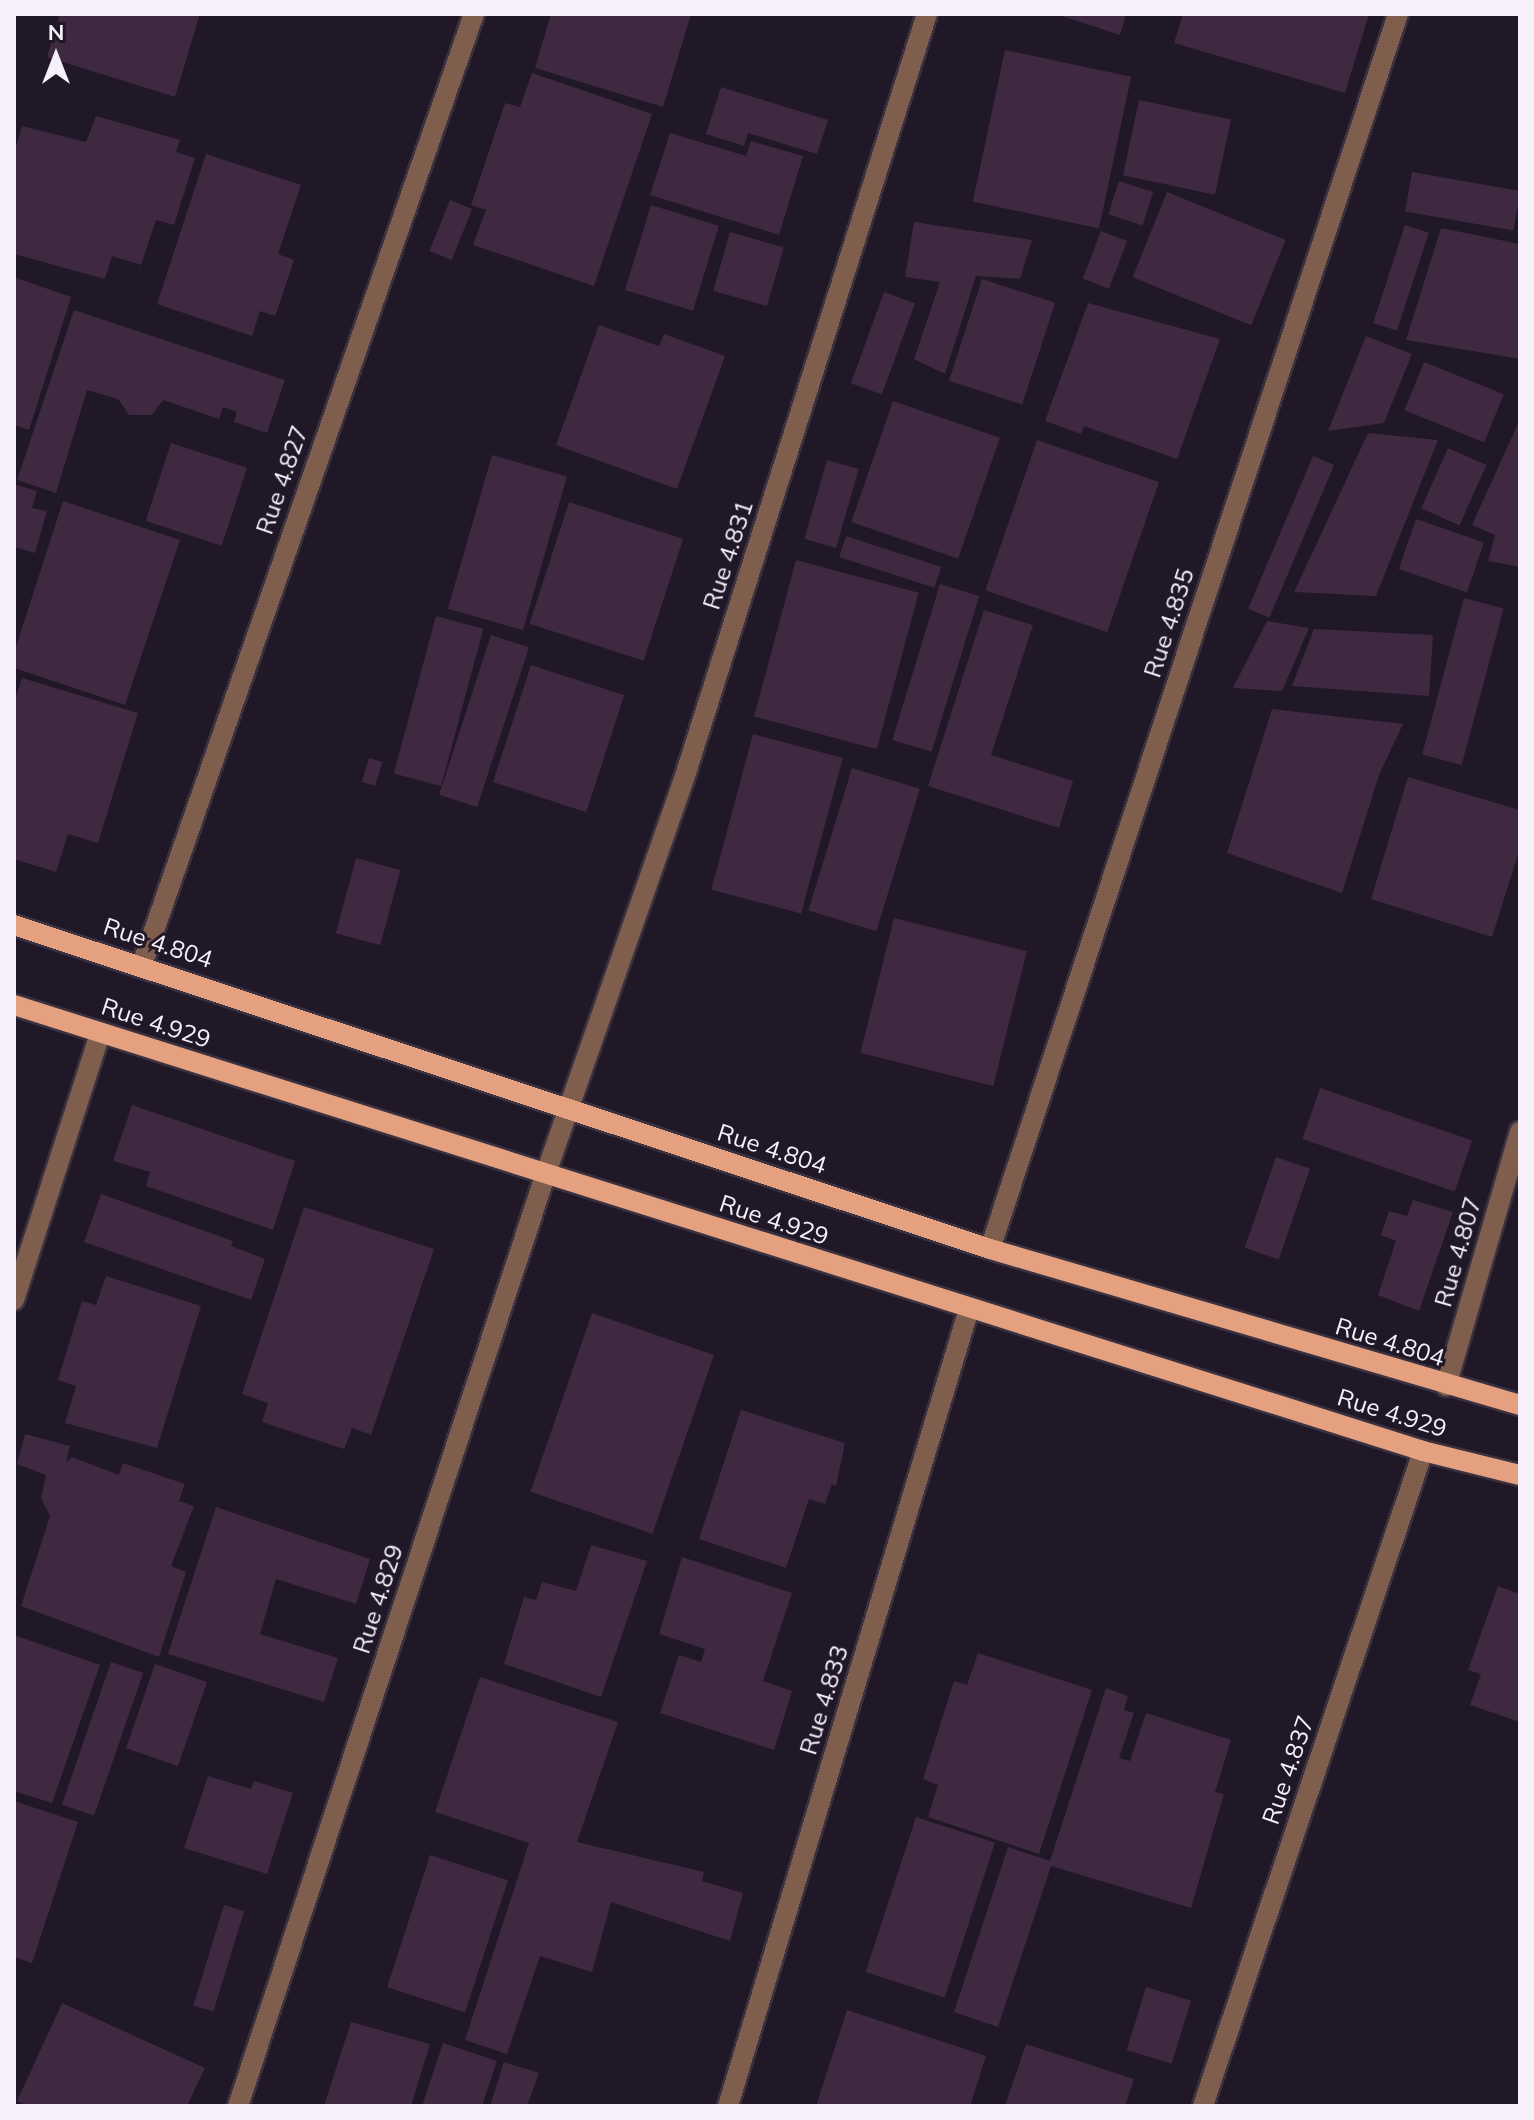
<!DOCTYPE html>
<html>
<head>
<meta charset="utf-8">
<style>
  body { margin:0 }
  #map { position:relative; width:1534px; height:2120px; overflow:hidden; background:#201727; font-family:Mulish,sans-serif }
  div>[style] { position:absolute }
  .building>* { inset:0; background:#3e2940; transform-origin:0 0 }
  .roads { filter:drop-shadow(2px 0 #3a3140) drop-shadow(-2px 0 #3a3140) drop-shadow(0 2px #3a3140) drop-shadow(0 -2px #3a3140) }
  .street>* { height:20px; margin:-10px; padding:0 10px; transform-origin:10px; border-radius:10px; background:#7f5e4e }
  .primary>* { height:20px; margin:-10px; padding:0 10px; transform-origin:10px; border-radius:10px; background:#e5a17f }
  span { translate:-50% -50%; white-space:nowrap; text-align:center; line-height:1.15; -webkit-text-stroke:6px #201727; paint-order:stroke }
  .street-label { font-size:24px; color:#f6f0fb }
  .frame { position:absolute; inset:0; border:16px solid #f6f0fb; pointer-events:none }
  .north { position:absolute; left:16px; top:16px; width:80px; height:80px; -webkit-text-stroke:6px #201727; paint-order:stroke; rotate:0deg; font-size:22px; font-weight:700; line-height:32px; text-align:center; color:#f6f0fb }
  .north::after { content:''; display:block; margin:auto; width:28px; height:36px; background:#f6f0fb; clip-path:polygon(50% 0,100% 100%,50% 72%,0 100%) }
</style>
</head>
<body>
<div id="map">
  <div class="building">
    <div style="clip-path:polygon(60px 14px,200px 14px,175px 97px,47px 57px)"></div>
    <div style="clip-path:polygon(551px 14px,691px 14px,663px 107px,535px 68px)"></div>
    <div style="clip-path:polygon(1056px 14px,1126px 14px,1120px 35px)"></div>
    <div style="clip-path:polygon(1183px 14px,1369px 14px,1345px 93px,1174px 43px)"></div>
    <div style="left:1005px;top:50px;width:129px;height:155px;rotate:12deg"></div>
    <div style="clip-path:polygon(532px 73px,652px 114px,594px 286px,473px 245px,486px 210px,471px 205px,505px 103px,520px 107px)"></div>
    <div style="clip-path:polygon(721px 87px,828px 120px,817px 154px,748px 133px,744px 146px,706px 134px)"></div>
    <div style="left:1139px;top:100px;width:94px;height:77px;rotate:12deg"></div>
    <div style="clip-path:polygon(96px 116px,180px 140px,176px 152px,195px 158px,174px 225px,156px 220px,141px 265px,112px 256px,105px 279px,14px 254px,14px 153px,22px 126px,86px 142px)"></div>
    <div style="clip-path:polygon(670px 133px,746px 156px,751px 141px,803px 156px,779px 235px,650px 195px)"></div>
    <div style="clip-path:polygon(206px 154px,301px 185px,278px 254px,294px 260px,278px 308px,275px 316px,260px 311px,252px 336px,157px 304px)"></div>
    <div style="left:1412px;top:172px;width:110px;height:40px;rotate:10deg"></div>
    <div style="left:1119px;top:181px;width:36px;height:35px;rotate:18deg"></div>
    <div style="left:1167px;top:192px;width:128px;height:92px;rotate:22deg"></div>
    <div style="left:450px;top:200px;width:24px;height:55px;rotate:22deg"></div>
    <div style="left:651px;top:205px;width:71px;height:89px;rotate:17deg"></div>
    <div style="clip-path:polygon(914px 222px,1032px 240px,1020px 279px,976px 276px,945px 374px,914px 359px,940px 282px,905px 277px)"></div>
    <div style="left:1405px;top:225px;width:25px;height:103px;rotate:18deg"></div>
    <div style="clip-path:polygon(1441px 228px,1520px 244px,1520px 359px,1406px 340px)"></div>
    <div style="left:1101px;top:231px;width:28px;height:51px;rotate:21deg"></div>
    <div style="left:730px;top:232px;width:56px;height:61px;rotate:16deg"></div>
    <div style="clip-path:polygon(14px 277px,71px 297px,29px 430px,14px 425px)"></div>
    <div style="left:982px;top:279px;width:77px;height:107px;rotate:18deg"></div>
    <div style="left:884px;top:292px;width:33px;height:97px;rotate:20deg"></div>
    <div style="clip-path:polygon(1088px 303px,1220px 339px,1177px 459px,1084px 426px,1081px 434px,1045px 421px)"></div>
    <div style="clip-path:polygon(74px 310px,285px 380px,267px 433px,234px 422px,237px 412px,223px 407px,219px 419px,163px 400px,152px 415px,129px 415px,118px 399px,87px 390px,56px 493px,17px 480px)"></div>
    <div style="clip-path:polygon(599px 325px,659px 346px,664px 334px,725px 356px,677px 489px,556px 445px)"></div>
    <div style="clip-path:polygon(1366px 336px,1412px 354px,1384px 423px,1328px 431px)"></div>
    <div style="left:1424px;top:362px;width:86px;height:52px;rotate:22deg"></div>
    <div style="left:893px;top:401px;width:113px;height:128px;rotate:19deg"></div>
    <div style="clip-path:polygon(1520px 419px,1520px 567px,1488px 561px,1495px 535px,1472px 525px)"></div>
    <div style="clip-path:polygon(1368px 433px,1438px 440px,1376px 596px,1294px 592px)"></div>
    <div style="left:1037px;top:440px;width:129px;height:159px;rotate:19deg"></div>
    <div style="left:171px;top:443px;width:80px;height:82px;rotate:18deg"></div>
    <div style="left:1448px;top:448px;width:42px;height:66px;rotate:24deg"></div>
    <div style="left:492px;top:455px;width:78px;height:160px;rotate:16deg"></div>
    <div style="left:1313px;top:456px;width:23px;height:166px;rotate:23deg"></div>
    <div style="left:827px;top:460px;width:33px;height:82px;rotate:16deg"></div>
    <div style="clip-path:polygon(14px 484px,37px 491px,32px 508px,47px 511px,35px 553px,14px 547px)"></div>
    <div style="clip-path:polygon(63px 501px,180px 540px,125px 705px,14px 668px,14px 653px)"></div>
    <div style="left:569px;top:502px;width:120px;height:128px;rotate:18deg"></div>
    <div style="left:1416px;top:519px;width:72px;height:53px;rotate:19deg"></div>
    <div style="left:846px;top:536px;width:100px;height:22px;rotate:18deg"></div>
    <div style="left:796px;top:560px;width:127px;height:162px;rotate:15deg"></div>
    <div style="left:940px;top:584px;width:41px;height:163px;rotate:17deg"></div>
    <div style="left:1464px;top:598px;width:41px;height:162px;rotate:15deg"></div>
    <div style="clip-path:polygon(984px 610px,1033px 625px,991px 755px,1073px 781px,1059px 828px,928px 786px)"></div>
    <div style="left:436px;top:616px;width:49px;height:163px;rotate:15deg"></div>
    <div style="clip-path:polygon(1267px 621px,1309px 628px,1282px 691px,1233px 688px)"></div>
    <div style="clip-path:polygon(1314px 629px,1433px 635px,1429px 696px,1292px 686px)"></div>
    <div style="left:491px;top:635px;width:40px;height:168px;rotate:18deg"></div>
    <div style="left:531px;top:665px;width:98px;height:123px;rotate:18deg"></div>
    <div style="clip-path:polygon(22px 678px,138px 713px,98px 843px,68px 834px,56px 872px,14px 859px,14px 702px)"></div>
    <div style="clip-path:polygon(1272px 709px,1403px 724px,1379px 775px,1342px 893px,1227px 853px)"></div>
    <div style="left:753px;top:734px;width:93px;height:161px;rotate:15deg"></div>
    <div style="left:369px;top:758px;width:14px;height:25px;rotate:17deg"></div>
    <div style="left:852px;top:768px;width:71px;height:149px;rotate:17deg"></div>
    <div style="clip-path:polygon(1408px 777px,1520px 810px,1520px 848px,1492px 937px,1371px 899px)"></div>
    <div style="left:356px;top:858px;width:46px;height:78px;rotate:15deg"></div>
    <div style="left:894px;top:918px;width:137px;height:139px;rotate:14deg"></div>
    <div style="left:1320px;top:1088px;width:161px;height:54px;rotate:19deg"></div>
    <div style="clip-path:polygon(132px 1105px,295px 1161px,273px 1230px,146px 1186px,150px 1172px,113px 1161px)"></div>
    <div style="left:1276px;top:1157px;width:36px;height:96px;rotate:19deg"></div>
    <div style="clip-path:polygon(101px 1194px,233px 1241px,231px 1246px,265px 1259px,251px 1300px,84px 1242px)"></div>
    <div style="clip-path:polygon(1413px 1200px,1453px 1212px,1419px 1311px,1378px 1295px,1396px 1241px,1381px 1235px,1389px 1211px,1407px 1216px)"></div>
    <div style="clip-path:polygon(304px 1207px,434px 1249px,371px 1435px,352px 1428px,344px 1449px,262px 1422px,268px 1403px,242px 1394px)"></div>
    <div style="clip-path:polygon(106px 1276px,201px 1306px,157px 1448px,65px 1423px,76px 1386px,58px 1380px,82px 1301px,96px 1305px)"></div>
    <div style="left:592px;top:1313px;width:129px;height:189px;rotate:19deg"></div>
    <div style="clip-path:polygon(741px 1410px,845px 1443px,836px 1486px,832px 1484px,825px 1504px,809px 1499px,786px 1568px,699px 1539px)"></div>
    <div style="clip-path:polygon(25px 1434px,70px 1446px,66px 1463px,72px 1457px,119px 1475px,123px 1463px,185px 1484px,179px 1501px,194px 1506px,171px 1566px,186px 1572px,159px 1657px,21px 1606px,50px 1516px,41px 1498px,46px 1475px,17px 1464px)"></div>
    <div style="clip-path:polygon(216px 1507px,370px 1559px,356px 1604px,276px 1579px,260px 1634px,338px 1658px,324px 1702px,168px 1654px)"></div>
    <div style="clip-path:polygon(591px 1545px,647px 1561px,601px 1697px,504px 1664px,524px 1597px,536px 1600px,542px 1582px,576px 1591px)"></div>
    <div style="clip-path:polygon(682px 1557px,792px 1593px,763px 1681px,792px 1691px,774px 1750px,660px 1713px,679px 1655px,701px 1662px,705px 1649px,659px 1634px)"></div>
    <div style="clip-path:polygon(1498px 1586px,1520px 1594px,1520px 1722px,1470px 1705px,1481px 1674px,1468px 1670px)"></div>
    <div style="clip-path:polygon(14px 1635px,100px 1665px,52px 1803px,14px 1791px)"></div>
    <div style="clip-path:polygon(978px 1653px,1092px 1690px,1039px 1854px,928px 1817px,938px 1785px,923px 1779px,954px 1681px,967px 1685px)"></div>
    <div style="left:111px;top:1662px;width:34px;height:151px;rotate:19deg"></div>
    <div style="left:155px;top:1664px;width:55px;height:89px;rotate:19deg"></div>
    <div style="clip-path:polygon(480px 1677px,618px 1722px,577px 1842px,704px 1872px,702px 1881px,743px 1893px,730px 1941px,611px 1902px,592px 1972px,540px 1956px,507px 2054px,465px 2040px,529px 1843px,435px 1812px)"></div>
    <div style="clip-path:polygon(1106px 1688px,1128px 1696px,1124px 1710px,1134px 1713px,1119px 1758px,1130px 1761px,1146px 1713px,1231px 1740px,1215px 1792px,1224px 1794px,1191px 1908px,1051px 1866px,998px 2027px,954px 2012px,1008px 1847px,1050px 1861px)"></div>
    <div style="clip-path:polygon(208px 1776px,251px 1789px,254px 1781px,293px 1793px,267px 1874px,184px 1848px)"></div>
    <div style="clip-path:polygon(14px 1801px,78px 1822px,32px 1963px,14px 1957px)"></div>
    <div style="left:916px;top:1817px;width:83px;height:163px;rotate:18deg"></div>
    <div style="left:430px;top:1855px;width:82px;height:139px;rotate:18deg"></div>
    <div style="left:224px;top:1905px;width:21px;height:105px;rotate:17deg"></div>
    <div style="left:1146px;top:1987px;width:47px;height:66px;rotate:17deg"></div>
    <div style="clip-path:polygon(62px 2003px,205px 2068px,187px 2106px,28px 2106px,17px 2101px)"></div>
    <div style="clip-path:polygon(847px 2010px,986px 2056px,970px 2106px,816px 2106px)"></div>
    <div style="clip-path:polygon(351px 2022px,430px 2044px,411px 2106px,324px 2106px)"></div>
    <div style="clip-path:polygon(443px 2043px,497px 2061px,482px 2106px,422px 2106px)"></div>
    <div style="clip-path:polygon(1026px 2044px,1134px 2079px,1125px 2106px,1005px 2106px)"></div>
    <div style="clip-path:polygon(504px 2062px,539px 2073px,527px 2106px,490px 2106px)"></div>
  </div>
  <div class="roads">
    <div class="street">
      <div style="left:142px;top:965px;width:1007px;rotate:-70.76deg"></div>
      <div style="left:990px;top:1249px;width:1301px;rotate:-71.72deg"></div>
      <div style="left:14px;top:1300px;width:281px;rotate:-72.1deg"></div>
      <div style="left:1446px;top:1386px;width:265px;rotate:-73.8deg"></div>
      <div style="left:238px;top:2106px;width:983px;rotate:-71.73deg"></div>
      <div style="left:546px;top:1173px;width:417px;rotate:-70.7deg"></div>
      <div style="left:684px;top:779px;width:803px;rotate:-72.38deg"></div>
      <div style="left:728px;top:2106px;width:833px;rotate:-73.18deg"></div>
      <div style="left:1203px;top:2106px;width:691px;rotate:-71.43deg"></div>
    </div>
    <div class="primary">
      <div style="left:14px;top:925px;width:1028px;rotate:18.36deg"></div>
      <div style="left:990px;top:1249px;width:552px;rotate:16.4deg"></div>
      <div style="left:14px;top:1005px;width:1478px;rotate:17.56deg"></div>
      <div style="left:1423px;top:1451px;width:100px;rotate:13.9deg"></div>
    </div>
  </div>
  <div class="street-label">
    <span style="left:282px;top:480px;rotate:-71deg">Rue 4.827</span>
    <span style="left:728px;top:555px;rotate:-72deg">Rue 4.831</span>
    <span style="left:1169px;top:623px;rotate:-72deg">Rue 4.835</span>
    <span style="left:158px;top:943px;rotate:18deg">Rue 4.804</span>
    <span style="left:156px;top:1023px;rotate:18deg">Rue 4.929</span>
    <span style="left:772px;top:1149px;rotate:18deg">Rue 4.804</span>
    <span style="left:774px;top:1220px;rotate:18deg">Rue 4.929</span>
    <span style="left:1458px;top:1252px;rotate:-74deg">Rue 4.807</span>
    <span style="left:1390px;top:1342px;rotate:17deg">Rue 4.804</span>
    <span style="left:1392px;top:1413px;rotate:17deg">Rue 4.929</span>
    <span style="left:378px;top:1599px;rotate:-72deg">Rue 4.829</span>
    <span style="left:824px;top:1700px;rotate:-73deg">Rue 4.833</span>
    <span style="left:1288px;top:1770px;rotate:-71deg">Rue 4.837</span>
  </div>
  <div class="frame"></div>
  <div class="north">N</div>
</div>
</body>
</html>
